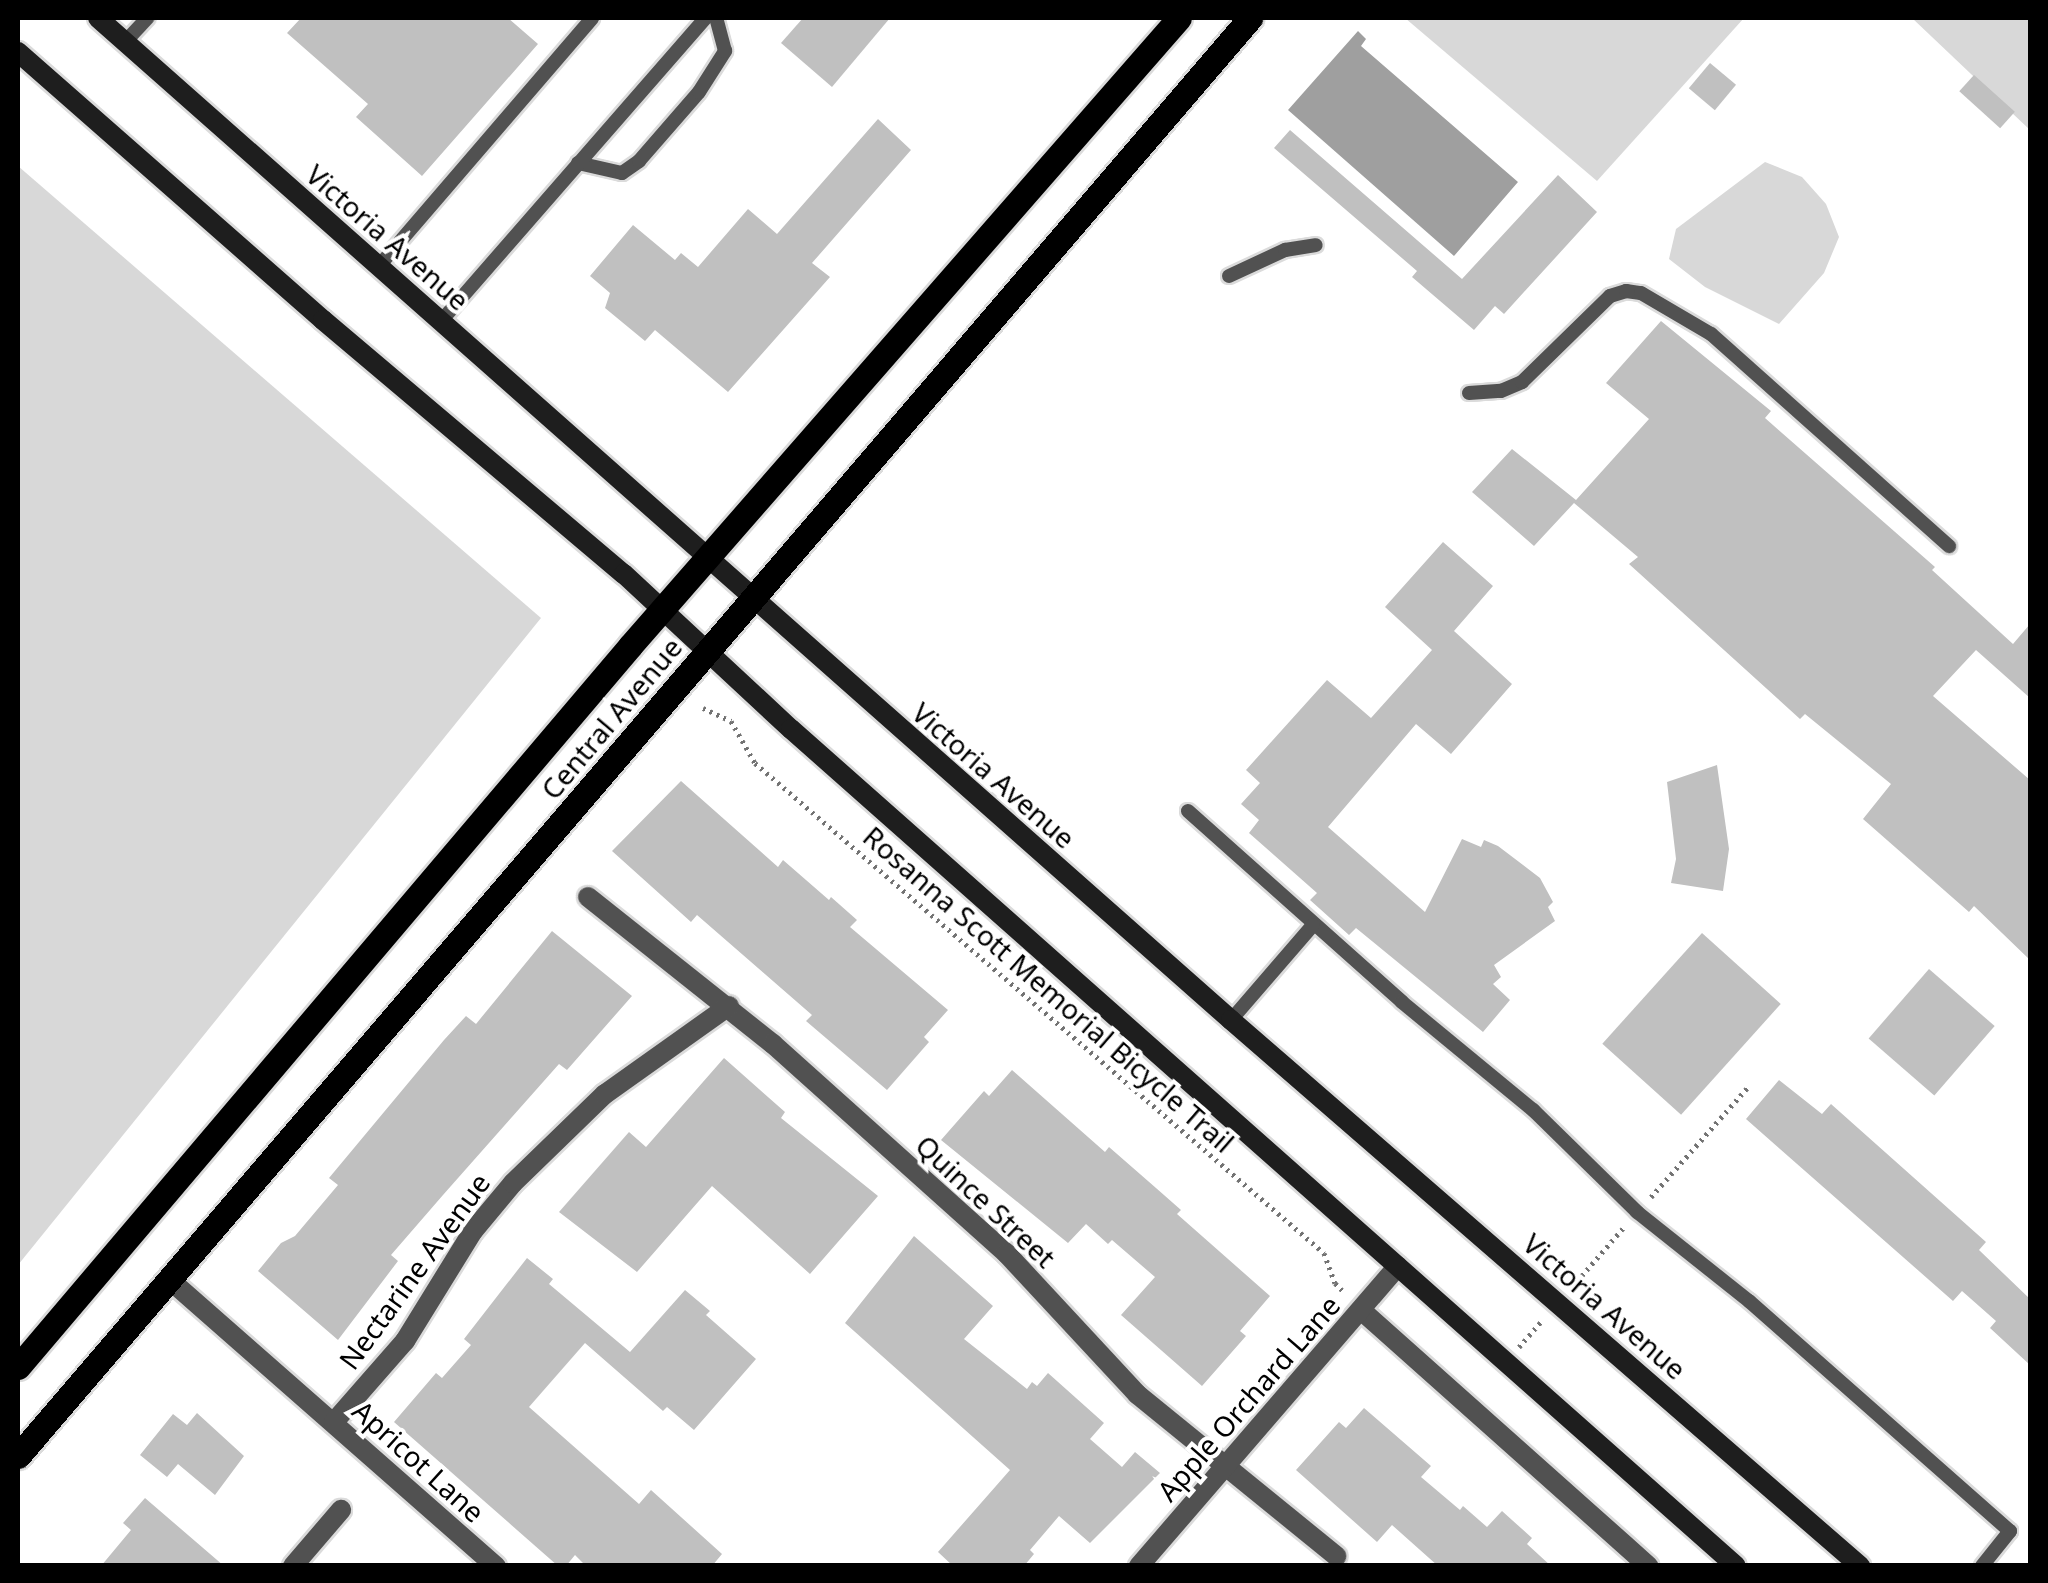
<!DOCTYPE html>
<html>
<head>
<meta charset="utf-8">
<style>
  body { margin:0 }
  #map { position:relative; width:2048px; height:1583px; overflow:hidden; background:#fff; font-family:"Noto Sans",sans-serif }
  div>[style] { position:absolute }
  .green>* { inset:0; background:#d8d8d8 }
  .water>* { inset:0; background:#9f9f9f }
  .building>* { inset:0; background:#c0c0c0; transform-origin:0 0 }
  .path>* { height:5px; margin-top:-2.5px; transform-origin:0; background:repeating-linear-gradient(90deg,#737373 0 2.5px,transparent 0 7.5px) }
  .roads { filter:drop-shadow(2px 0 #dbdbdb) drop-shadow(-2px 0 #dbdbdb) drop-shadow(0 2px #dbdbdb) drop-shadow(0 -2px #dbdbdb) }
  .lane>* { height:14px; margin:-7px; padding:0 7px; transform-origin:7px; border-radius:7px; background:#515151 }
  .street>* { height:20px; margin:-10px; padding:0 10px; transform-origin:10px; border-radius:10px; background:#515151 }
  .secondary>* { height:20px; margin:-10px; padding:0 10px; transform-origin:10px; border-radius:10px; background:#1e1e1e }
  .primary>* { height:25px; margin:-12.5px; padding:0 12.5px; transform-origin:12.5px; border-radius:12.5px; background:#000 }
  span { translate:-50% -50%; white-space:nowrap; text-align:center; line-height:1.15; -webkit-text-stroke:8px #fff; paint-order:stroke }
  .street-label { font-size:28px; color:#000 }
  .frame { position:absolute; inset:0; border:20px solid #000; pointer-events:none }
</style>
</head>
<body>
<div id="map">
  <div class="green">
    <div style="clip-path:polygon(1405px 18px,1744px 18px,1597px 181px)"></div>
    <div style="clip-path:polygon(1912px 18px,2030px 18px,2030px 130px)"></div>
    <div style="clip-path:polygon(1765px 162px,1802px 177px,1826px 204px,1839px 237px,1824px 273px,1779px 324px,1705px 287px,1669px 259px,1676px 229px)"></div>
    <div style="clip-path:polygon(18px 166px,541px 618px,18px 1265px)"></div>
  </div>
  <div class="water">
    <div style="clip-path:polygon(1358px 31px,1366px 39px,1361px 46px,1518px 182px,1454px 256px,1288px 110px)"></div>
  </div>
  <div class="building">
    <div style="clip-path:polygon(301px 18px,508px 18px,538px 44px,422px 176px,356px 117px,368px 104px,287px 33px)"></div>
    <div style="clip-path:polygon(803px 18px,890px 18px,832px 87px,781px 43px)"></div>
    <div style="left:1710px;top:63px;width:34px;height:33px;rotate:40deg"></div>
    <div style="left:1974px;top:75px;width:55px;height:22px;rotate:42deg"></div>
    <div style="clip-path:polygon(878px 119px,911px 150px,812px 263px,830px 277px,728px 392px,655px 330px,645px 341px,605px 308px,610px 293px,590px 276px,633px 225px,675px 260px,681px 253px,698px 267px,748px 209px,777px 234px)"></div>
    <div style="clip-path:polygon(1290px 130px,1462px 279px,1558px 175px,1597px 212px,1504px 314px,1495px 306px,1474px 330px,1412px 277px,1417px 271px,1274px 148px)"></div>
    <div style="clip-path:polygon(1661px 321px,1771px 411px,1765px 418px,1935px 567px,1932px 570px,2013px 644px,2030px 624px,2030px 698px,1976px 650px,1933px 696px,2030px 780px,2030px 960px,1974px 906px,1969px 912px,1863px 819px,1891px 784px,1805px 714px,1800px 719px,1629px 564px,1638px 557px,1574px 503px,1534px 546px,1472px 492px,1512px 449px,1576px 500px,1649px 419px,1606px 383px)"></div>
    <div style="clip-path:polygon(1443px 542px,1493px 586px,1454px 631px,1512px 684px,1451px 754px,1416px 724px,1328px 827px,1425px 912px,1462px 839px,1481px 847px,1484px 840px,1498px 846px,1540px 878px,1553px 902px,1548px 907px,1555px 921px,1494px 965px,1501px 977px,1493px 984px,1510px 1000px,1483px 1032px,1356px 928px,1349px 935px,1310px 900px,1317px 893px,1249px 833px,1259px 820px,1241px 804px,1260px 783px,1246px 770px,1327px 680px,1371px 718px,1432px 650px,1385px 607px)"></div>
    <div style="clip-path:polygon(1717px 765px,1729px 849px,1723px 891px,1671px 883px,1676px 859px,1667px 782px)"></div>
    <div style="clip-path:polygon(681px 781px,778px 867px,783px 860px,829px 900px,831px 897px,857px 920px,850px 927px,948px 1010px,924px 1037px,929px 1042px,887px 1090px,806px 1021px,812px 1015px,697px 915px,691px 922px,612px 851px)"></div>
    <div style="clip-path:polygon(552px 931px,632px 996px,567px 1070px,559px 1064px,443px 1195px,391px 1255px,398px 1261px,338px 1340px,258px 1271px,281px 1243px,295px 1236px,338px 1185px,329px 1178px,444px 1040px,466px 1016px,476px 1024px)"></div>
    <div style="left:1702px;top:933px;width:106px;height:149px;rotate:42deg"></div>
    <div style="left:1929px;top:969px;width:87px;height:92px;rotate:41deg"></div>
    <div style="clip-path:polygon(724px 1058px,785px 1112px,781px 1118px,878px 1196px,810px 1274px,712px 1186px,637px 1272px,559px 1212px,629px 1132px,646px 1147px)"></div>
    <div style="clip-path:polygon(1012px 1070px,1105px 1152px,1109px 1147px,1156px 1188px,1181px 1210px,1177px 1214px,1270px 1296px,1240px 1331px,1246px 1336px,1202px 1386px,1121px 1315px,1155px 1277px,1112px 1240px,1108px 1244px,1086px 1224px,1068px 1243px,941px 1140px,984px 1091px,989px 1096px)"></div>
    <div style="clip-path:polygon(1779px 1080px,1822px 1114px,1831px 1104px,1986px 1242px,1979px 1250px,2030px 1299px,2030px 1365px,1990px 1328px,1996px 1321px,1962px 1291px,1953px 1301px,1746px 1119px)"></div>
    <div style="clip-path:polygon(914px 1236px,993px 1306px,964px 1339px,1027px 1389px,1032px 1382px,1037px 1386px,1048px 1373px,1104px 1423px,1090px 1439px,1122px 1467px,1135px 1452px,1160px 1473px,1090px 1543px,1059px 1516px,1030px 1550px,1034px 1554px,1024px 1566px,953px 1566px,938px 1552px,1010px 1470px,845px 1323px)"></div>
    <div style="clip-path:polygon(527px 1258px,553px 1279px,549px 1284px,630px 1352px,685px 1290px,710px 1311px,706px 1315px,756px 1359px,694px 1430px,667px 1407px,663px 1411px,585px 1343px,529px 1407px,639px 1504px,651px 1490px,722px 1554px,712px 1566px,586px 1566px,575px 1555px,566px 1566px,558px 1566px,394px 1422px,436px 1373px,442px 1378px,471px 1345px,464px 1339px)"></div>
    <div style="clip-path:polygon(1364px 1408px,1431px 1466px,1421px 1477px,1460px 1510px,1463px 1506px,1487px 1527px,1502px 1511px,1532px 1538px,1527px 1544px,1551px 1566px,1438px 1566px,1392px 1525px,1377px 1542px,1296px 1470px,1339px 1422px,1346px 1428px)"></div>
    <div style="clip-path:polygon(197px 1413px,244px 1456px,215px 1495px,178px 1464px,167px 1477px,140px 1455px,173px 1414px,187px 1425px)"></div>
    <div style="clip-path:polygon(145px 1498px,224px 1566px,101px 1566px,131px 1530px,123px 1523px)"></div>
  </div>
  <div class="path">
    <div style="left:703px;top:708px;width:31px;rotate:25deg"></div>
    <div style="left:731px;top:721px;width:48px;rotate:60.3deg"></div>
    <div style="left:755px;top:763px;width:751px;rotate:40.73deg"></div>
    <div style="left:1324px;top:1253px;width:32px;rotate:70deg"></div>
    <div style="left:1335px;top:1283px;width:14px;rotate:45deg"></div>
    <div style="left:1651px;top:1197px;width:147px;rotate:-48.6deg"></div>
    <div style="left:1572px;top:1287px;width:79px;rotate:-49.1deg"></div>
    <div style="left:1519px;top:1347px;width:35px;rotate:-49deg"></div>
  </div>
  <div class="roads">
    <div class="lane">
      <div style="left:125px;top:42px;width:33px;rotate:-47deg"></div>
      <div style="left:578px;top:163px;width:45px;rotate:12.8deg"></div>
      <div style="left:622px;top:173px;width:21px;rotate:-35deg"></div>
      <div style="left:639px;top:161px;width:91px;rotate:-49deg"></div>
      <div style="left:699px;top:92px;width:49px;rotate:-57.6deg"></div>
      <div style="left:725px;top:51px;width:34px;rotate:-105deg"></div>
      <div style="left:379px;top:266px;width:327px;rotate:-49.3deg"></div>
      <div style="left:1229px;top:276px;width:62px;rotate:-24.9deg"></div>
      <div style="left:1285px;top:250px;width:31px;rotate:-9deg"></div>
      <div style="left:442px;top:320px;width:400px;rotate:-48.9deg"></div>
      <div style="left:1469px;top:393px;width:32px;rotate:-4deg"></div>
      <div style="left:1501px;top:391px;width:23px;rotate:-23deg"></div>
      <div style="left:1522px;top:382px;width:123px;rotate:-44.3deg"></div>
      <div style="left:1610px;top:296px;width:17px;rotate:-17deg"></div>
      <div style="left:1626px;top:291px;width:15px;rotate:8deg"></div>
      <div style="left:1641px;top:293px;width:81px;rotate:30.4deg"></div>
      <div style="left:1711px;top:334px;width:319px;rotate:41.7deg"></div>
      <div style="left:1188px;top:811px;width:287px;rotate:41.7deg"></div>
      <div style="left:1402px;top:1002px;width:170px;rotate:39.5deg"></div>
      <div style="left:1533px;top:1110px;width:146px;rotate:44.4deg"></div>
      <div style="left:1637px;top:1212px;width:143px;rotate:38.5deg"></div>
      <div style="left:1749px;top:1301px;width:348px;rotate:41.4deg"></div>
      <div style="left:2010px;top:1531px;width:45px;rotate:128.7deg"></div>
      <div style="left:1231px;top:1020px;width:125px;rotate:-49.2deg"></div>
    </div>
    <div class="street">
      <div style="left:588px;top:897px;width:236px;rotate:38.5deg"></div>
      <div style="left:773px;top:1044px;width:314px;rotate:41.9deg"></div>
      <div style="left:1007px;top:1254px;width:191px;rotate:47.1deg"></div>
      <div style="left:1137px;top:1394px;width:257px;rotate:39.1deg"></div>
      <div style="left:170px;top:1280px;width:434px;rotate:41.3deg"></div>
      <div style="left:1361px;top:1310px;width:385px;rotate:41.7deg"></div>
      <div style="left:334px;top:1422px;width:108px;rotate:-48.8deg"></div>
      <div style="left:405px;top:1341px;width:129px;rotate:-58.3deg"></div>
      <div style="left:473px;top:1231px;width:62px;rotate:-50.2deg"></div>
      <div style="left:513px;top:1183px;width:128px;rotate:-44.1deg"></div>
      <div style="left:605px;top:1094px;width:152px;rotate:-35.4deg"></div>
      <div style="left:293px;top:1566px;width:74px;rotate:-49.4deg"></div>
      <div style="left:1139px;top:1566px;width:396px;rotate:-49.2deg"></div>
    </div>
    <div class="secondary">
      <div style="left:98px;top:18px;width:1513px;rotate:41.49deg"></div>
      <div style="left:1231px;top:1020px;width:833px;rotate:40.96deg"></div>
      <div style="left:18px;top:52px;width:406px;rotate:41.3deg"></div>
      <div style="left:323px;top:320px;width:394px;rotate:40.2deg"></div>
      <div style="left:624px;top:574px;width:228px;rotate:42.9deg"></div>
      <div style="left:791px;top:729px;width:1262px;rotate:41.53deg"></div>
    </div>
    <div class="primary">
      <div style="left:18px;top:1367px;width:946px;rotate:-49.67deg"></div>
      <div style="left:630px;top:646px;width:834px;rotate:-48.84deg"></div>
      <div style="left:18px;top:1456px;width:1894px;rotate:-49.41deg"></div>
    </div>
  </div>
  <div class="street-label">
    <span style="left:388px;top:237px;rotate:41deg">Victoria Avenue</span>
    <span style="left:611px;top:718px;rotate:-50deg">Central Avenue</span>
    <span style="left:994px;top:775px;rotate:41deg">Victoria Avenue</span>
    <span style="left:1049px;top:989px;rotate:41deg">Rosanna Scott Memorial Bicycle Trail</span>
    <span style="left:986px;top:1201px;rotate:43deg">Quince Street</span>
    <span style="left:414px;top:1271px;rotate:-54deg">Nectarine Avenue</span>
    <span style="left:1605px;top:1306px;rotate:41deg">Victoria Avenue</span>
    <span style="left:1248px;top:1398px;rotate:-49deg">Apple Orchard Lane</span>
    <span style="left:419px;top:1461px;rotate:42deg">Apricot Lane</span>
  </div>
  <div class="frame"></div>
</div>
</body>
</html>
